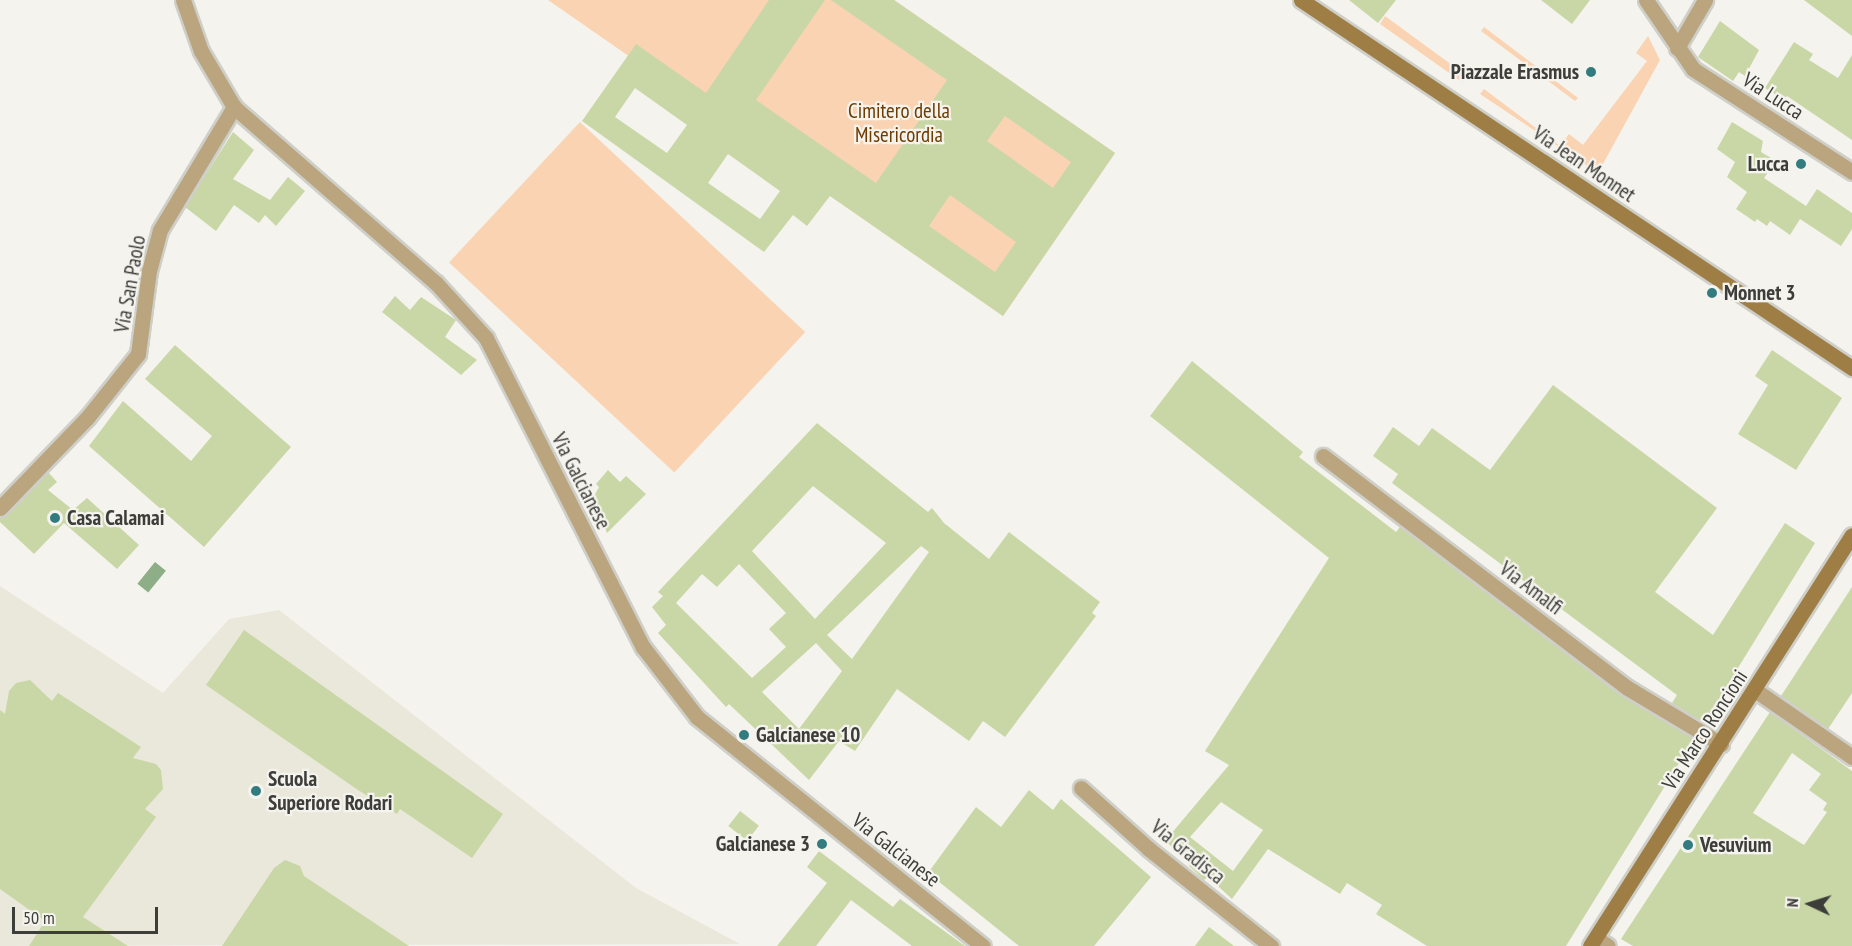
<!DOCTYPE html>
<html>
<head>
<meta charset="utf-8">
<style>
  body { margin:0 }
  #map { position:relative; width:1852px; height:946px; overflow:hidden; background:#f4f3ed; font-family:"PT Sans Narrow",sans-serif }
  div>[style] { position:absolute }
  .built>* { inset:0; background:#eae8da }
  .green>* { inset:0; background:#fad3b3; transform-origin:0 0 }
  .water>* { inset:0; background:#8dae87; transform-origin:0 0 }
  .building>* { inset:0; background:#c9d7a6; transform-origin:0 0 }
  .roads { filter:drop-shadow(2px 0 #cfcfc9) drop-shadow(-2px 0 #cfcfc9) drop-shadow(0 2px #cfcfc9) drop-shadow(0 -2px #cfcfc9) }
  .street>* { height:15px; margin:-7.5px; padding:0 7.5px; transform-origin:7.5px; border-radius:7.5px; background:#baa57f }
  .secondary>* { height:15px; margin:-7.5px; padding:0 7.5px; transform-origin:7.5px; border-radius:7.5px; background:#9e7e44 }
  .dots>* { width:16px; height:16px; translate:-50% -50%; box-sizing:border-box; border:3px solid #f4f3ed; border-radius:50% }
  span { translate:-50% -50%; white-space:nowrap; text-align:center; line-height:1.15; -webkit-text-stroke:4.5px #f4f3ed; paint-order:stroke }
  .poi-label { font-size:21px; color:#3d3d3a; font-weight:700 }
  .right { translate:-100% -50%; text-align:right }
  .left { translate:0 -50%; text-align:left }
  .street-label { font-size:21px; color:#3d3d3a }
  .park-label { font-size:21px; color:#6f3c00 }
  .north { position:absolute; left:1780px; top:874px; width:60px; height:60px; -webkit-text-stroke:4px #f4f3ed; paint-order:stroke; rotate:274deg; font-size:16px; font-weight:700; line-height:24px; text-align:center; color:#3d3d3a }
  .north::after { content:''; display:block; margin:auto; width:21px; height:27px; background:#3d3d3a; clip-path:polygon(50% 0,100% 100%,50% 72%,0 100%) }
  .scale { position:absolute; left:12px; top:907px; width:146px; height:27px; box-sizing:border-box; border:3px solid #3d3d3a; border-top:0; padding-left:8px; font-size:18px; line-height:21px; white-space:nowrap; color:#3d3d3a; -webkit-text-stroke:4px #f4f3ed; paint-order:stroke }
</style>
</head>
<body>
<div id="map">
  <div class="built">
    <div style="clip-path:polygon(0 586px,163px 693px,229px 619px,279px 610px,636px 888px,740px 944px,0 946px)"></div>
  </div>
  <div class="green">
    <div style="clip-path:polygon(548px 0,894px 0,1115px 153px,1003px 316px)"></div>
    <div style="clip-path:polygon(1385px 16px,1467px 76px,1462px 82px,1380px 24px)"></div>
    <div style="clip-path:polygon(1484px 27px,1578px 98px,1575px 101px,1481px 31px)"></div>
    <div style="clip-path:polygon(1648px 36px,1660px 60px,1598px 173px,1480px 94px,1484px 89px,1560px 146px,1569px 134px,1583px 145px,1647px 61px,1636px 53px)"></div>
    <div style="left:580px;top:122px;width:308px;height:192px;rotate:43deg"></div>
  </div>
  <div class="water">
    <div style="left:155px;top:562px;width:14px;height:28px;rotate:39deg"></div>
  </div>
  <div class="building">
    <div style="clip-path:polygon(evenodd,769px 0,825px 0,756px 100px,876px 183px,947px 80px,831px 0,894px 0,1115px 153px,1003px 316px,830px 196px,807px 226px,793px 215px,764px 252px,582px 121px,636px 44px,706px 93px,769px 0,635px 88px,687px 125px,667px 153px,615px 117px,635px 88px,769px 0,1005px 116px,1071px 162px,1053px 188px,987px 141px,1005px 116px,769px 0,728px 154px,780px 191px,760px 219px,708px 183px,728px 154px,769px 0,950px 195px,1016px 242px,995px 272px,929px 226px,950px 195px)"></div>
    <div style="clip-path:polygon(1349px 0,1396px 0,1378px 23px)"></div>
    <div style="clip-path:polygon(1541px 0,1590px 0,1572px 24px)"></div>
    <div style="clip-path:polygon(1804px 0,1852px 0,1852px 36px)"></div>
    <div style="clip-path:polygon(1720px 21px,1759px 50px,1745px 76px,1739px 72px,1733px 81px,1698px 57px)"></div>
    <div style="clip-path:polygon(1794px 42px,1813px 54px,1809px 60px,1838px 78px,1852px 55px,1852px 140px,1787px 96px,1784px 100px,1765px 88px)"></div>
    <div style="clip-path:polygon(1732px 122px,1763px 141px,1761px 152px,1776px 161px,1764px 178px,1806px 206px,1817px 189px,1852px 213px,1852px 229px,1841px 246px,1800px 219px,1790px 235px,1770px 221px,1767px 226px,1757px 219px,1755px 222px,1736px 209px,1747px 192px,1727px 177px,1735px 162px,1717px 149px)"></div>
    <div style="clip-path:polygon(233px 132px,254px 150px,233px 179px,270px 200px,288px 177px,305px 191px,276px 226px,265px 215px,259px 223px,234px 205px,216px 231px,185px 207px)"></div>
    <div style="clip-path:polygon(395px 296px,410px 310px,421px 297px,456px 320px,445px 337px,477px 360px,461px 375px,382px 312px)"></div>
    <div style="clip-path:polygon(175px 345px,291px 447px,204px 547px,89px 446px,123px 401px,191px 461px,212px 436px,145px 379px)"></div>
    <div style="clip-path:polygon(1772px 350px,1842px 398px,1796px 470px,1738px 434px,1768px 385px,1755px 376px)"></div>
    <div style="clip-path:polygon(evenodd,1192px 361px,1303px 452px,1299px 457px,1396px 532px,1400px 527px,1620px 695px,1694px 739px,1566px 946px,1427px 946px,1376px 914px,1382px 905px,1347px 883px,1340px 894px,1268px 849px,1232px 899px,1208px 877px,1204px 880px,1189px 866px,1191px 863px,1165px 841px,1229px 765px,1205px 751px,1329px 558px,1150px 416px,1192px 361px,1221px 802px,1263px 830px,1233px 871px,1190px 837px,1221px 802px)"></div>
    <div style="clip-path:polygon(1553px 385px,1717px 508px,1655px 592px,1713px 635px,1785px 523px,1815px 543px,1704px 723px,1672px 703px,1677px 695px,1392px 483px,1398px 474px,1373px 456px,1393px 427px,1419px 446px,1432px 428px,1490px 470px)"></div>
    <div style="clip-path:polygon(evenodd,817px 423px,928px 512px,932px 508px,944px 523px,989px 559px,1009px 532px,1100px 602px,1092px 613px,1096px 616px,1005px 737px,983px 721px,969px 741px,897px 689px,855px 751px,839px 741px,809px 780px,729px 704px,726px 707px,658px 633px,666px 625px,652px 607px,663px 596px,658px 592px,817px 423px,813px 486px,886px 543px,815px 619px,752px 551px,813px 486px,817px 423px,921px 546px,929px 552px,852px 659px,827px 635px,921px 546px,817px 423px,739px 564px,786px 613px,769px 629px,786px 647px,752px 678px,676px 603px,702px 574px,717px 587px,739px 564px,817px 423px,816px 643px,842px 671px,799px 729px,762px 692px,816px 643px)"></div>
    <div style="clip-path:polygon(608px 470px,620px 482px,626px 476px,646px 494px,607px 533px,593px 498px,599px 487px,596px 484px)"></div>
    <div style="clip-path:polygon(48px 472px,57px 482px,48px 490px,73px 510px,87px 498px,139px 545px,117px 569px,64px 523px,34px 554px,0 522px,0 518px)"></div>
    <div style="clip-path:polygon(1852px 587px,1852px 693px,1828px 729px,1781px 696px)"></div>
    <div style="clip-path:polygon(244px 630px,503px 814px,472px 858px,400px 809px,397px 814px,358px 790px,206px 685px)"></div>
    <div style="clip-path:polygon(30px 680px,52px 701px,58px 693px,141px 747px,133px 758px,156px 764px,161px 770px,163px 789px,145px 809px,156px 817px,83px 917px,128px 946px,29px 946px,45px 921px,0 889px,0 710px,5px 714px,9px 691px,16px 683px)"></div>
    <div style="clip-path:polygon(evenodd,1770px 712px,1852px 771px,1852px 946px,1633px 946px,1621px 939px,1770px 712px,1792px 753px,1821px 774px,1809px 790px,1827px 803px,1823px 810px,1827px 812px,1804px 845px,1753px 813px,1792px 753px)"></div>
    <div style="clip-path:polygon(1029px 790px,1053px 810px,1061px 799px,1151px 877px,1094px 946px,1019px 946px,928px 873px,976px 807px,1001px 827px)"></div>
    <div style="left:740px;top:811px;width:24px;height:19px;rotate:38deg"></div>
    <div style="clip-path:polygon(819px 851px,893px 907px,900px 899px,965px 946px,912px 946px,851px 900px,816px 946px,777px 946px,827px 883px,807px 867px)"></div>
    <div style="clip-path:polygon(285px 860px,300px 866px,304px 876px,409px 946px,222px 946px,274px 868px)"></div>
    <div style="clip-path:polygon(1209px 927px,1234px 946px,1195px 946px)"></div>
  </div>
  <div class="roads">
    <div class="street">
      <div style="left:183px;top:0;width:54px;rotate:70.6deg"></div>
      <div style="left:201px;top:51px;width:65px;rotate:59.5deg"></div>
      <div style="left:234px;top:107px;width:268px;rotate:41.1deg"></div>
      <div style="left:436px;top:283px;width:74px;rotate:47.7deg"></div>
      <div style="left:486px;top:338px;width:347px;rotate:63.1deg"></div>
      <div style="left:643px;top:647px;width:88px;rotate:52.4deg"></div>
      <div style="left:697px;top:717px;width:366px;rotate:38.7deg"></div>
      <div style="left:1646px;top:0;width:83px;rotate:55.7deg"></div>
      <div style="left:1693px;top:69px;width:189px;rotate:32.9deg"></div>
      <div style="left:1677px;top:48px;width:56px;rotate:-59.7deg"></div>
      <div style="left:1323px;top:456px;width:381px;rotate:37.3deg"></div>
      <div style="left:1626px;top:687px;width:111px;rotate:31deg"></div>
      <div style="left:0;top:508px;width:125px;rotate:-46deg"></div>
      <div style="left:87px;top:418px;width:82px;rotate:-51.4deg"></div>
      <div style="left:138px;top:354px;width:84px;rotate:-82.5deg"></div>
      <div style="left:149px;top:271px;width:42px;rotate:-75deg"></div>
      <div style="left:160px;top:230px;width:144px;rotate:-59deg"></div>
      <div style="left:1755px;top:690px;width:118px;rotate:34.6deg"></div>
      <div style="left:1081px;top:788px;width:91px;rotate:41.9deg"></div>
      <div style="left:1149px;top:849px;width:156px;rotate:38.5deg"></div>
      <div style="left:1596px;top:938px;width:14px;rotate:34deg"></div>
    </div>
    <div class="secondary">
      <div style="left:1301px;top:0;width:663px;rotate:33.74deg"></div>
      <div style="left:1590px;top:946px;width:487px;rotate:-57.5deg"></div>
    </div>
  </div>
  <div class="dots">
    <div style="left:1591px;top:72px;background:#327b7f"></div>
    <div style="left:1801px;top:164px;background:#327b7f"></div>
    <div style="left:1712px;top:293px;background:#327b7f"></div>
    <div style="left:55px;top:518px;background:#327b7f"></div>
    <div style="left:744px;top:735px;background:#327b7f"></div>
    <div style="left:256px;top:791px;background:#327b7f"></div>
    <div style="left:822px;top:844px;background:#327b7f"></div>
    <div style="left:1688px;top:845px;background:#327b7f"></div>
  </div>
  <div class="poi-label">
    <span class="right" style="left:1579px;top:72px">Piazzale Erasmus</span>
    <span class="right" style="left:1789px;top:164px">Lucca</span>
    <span class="left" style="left:1724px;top:293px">Monnet 3</span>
    <span class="left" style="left:67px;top:518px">Casa Calamai</span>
    <span class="left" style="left:756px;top:735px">Galcianese 10</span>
    <span class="left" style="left:268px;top:791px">Scuola<br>Superiore Rodari</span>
    <span class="right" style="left:810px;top:844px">Galcianese 3</span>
    <span class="left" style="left:1700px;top:845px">Vesuvium</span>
  </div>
  <div class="street-label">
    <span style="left:1773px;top:96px;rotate:33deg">Via Lucca</span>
    <span style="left:1584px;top:164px;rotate:34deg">Via Jean Monnet</span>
    <span style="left:130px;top:284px;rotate:-80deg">Via San Paolo</span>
    <span style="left:581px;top:481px;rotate:63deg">Via Galcianese</span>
    <span style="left:1531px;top:588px;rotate:37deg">Via Amalfi</span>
    <span style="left:1705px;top:730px;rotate:-57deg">Via Marco Roncioni</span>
    <span style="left:896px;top:850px;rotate:38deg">Via Galcianese</span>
    <span style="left:1188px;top:852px;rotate:39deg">Via Gradisca</span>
  </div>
  <div class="park-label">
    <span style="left:899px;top:123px">Cimitero della<br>Misericordia</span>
  </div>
  <div class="north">N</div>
  <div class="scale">50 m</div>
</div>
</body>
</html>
